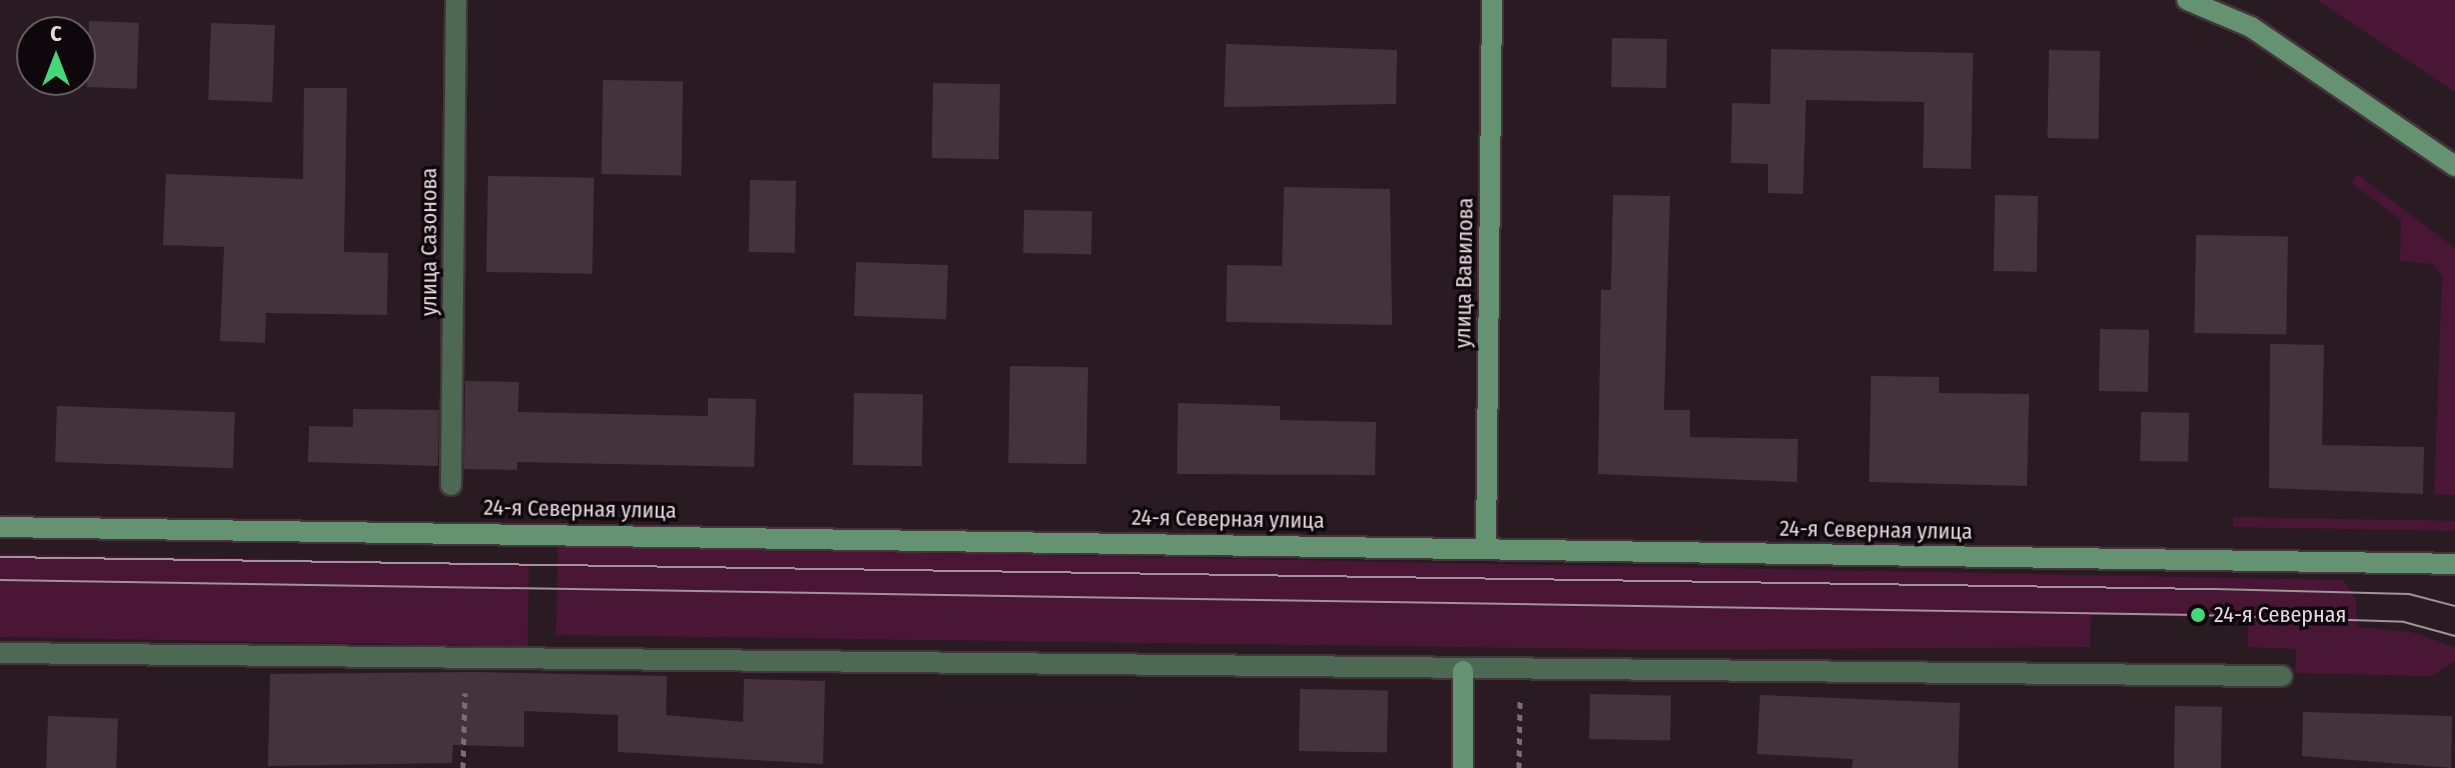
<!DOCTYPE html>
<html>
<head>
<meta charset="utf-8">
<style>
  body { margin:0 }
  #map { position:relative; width:2455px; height:768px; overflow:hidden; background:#2a1a22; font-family:"Fira Sans Condensed",sans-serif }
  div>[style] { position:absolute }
  .green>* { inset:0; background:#4a1635; transform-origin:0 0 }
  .building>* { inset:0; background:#44333c; transform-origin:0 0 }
  .path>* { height:5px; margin-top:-2.5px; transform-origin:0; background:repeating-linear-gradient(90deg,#7c6d75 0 6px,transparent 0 12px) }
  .roads { filter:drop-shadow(2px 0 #44353d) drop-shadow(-2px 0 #44353d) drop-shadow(0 2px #44353d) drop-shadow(0 -2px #44353d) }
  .street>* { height:20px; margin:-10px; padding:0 10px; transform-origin:10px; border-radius:10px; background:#4d6953 }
  .secondary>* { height:20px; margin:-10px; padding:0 10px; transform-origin:10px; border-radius:10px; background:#659270 }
  .tram>* { height:2px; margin:-1px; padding:0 1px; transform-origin:1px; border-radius:1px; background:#a1949a }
  .dots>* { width:22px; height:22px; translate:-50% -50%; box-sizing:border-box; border:4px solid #0e070b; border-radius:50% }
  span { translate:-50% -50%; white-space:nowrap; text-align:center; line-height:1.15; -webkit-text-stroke:7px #0e070b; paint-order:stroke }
  .street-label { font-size:22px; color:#e6dae0 }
  .poi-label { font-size:22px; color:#e6dae0 }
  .left { translate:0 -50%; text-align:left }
  .north { position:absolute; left:16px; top:16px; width:80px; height:80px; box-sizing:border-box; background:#0e070b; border:2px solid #645b60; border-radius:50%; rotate:0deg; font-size:22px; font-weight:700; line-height:32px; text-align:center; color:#e6dae0 }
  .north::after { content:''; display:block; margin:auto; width:28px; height:36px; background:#46d77a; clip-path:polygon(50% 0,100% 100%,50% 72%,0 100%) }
</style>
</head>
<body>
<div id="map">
  <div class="green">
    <div style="clip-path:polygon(2317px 0,2455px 0,2455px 92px)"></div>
    <div style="clip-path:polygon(2357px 174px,2455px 248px,2455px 495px,2434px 494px,2442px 276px,2433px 264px,2400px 261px,2401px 220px,2351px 183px)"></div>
    <div style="left:2233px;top:517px;width:222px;height:10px;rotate:1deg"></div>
    <div style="clip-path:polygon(558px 546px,2343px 580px,2356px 599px,2357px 627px,2411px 632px,2455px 647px,2455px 661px,2432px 676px,2295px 673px,2296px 649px,2248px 647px,2248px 618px,2091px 615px,2090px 647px,1680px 650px,556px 635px)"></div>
    <div style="left:0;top:554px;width:529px;height:83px;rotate:1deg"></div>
  </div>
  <div class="building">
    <div style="left:89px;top:21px;width:50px;height:66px;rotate:2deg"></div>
    <div style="left:211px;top:23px;width:64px;height:77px;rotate:2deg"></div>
    <div style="left:1612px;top:38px;width:55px;height:49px;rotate:1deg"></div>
    <div style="clip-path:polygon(1226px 44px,1397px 50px,1396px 104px,1224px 107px)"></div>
    <div style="clip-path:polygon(1771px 49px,1973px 53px,1971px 169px,1923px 168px,1924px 102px,1806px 100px,1803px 194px,1768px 193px,1768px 164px,1731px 163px,1732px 103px,1770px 104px)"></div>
    <div style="left:2049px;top:50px;width:51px;height:88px;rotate:1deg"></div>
    <div style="left:603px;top:80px;width:80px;height:94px;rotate:1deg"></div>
    <div style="left:933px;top:83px;width:67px;height:75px;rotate:1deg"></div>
    <div style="clip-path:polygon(304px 88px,347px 88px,344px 252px,388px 253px,387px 315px,266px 313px,265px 343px,220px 341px,224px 247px,163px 245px,166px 174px,303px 179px)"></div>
    <div style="left:488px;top:176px;width:106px;height:96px;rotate:1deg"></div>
    <div style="left:750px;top:180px;width:46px;height:72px;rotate:1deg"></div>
    <div style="clip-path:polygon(1284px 187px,1390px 189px,1392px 325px,1226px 322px,1227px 265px,1282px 266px)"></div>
    <div style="clip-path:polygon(1613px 195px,1670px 196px,1664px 410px,1690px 410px,1690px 437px,1798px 439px,1797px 482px,1598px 474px,1601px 290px,1611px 290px)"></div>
    <div style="left:1995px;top:195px;width:43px;height:76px;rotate:1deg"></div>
    <div style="left:1024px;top:210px;width:68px;height:43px;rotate:1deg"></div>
    <div style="left:2196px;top:235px;width:92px;height:98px;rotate:1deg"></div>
    <div style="left:856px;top:262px;width:92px;height:54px;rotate:2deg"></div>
    <div style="left:2100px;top:329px;width:49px;height:62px;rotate:1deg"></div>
    <div style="clip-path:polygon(2270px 344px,2324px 345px,2322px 445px,2424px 447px,2423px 494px,2269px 488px)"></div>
    <div style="left:1010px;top:366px;width:78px;height:97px;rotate:1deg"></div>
    <div style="clip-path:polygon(1871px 376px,1939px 377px,1939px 393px,2029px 394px,2027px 486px,1869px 482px)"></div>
    <div style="clip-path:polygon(465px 381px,519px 382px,518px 412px,708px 416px,708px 398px,756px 399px,754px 467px,517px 462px,517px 470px,464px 469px)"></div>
    <div style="left:854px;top:393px;width:69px;height:72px;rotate:1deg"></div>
    <div style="clip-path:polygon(1178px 403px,1280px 406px,1280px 420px,1376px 422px,1375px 475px,1177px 474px)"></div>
    <div style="left:57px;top:406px;width:178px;height:56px;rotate:2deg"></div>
    <div style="clip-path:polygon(353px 409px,439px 410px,438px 466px,308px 462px,309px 426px,353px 427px)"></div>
    <div style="left:2141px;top:412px;width:48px;height:49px;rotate:1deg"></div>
    <div style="clip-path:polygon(477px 672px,667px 676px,666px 715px,743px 722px,744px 679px,825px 681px,823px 764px,618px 752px,618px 715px,524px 711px,524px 747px,453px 745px,452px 763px,268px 766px,270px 674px)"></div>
    <div style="left:1300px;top:689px;width:88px;height:62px;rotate:1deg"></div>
    <div style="left:1590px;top:694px;width:81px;height:45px;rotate:1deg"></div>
    <div style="clip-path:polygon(1760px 695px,1960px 703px,1958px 768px,1852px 768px,1853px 759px,1757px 754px)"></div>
    <div style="left:2175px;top:706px;width:47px;height:62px;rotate:1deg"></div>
    <div style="clip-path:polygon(2303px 712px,2452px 716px,2451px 768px,2302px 756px)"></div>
    <div style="left:48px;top:716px;width:70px;height:52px;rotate:2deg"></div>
  </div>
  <div class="path">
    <div style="left:463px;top:768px;width:75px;rotate:-88.5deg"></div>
    <div style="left:1519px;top:768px;width:67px;rotate:-89.1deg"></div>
  </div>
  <div class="roads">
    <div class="street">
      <div style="left:451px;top:485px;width:485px;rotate:-89.4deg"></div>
      <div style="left:0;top:653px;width:2282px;rotate:0.58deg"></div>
    </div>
    <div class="secondary">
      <div style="left:2187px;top:0;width:69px;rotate:22.9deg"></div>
      <div style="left:2251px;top:27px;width:247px;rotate:34.3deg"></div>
      <div style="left:0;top:527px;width:2455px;rotate:0.86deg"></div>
      <div style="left:1486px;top:547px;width:547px;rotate:-89.37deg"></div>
      <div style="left:1463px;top:768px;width:97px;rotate:-90deg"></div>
    </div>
  </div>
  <div class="tram">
    <div style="left:0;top:557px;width:2215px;rotate:0.83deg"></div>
    <div style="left:2215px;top:589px;width:194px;rotate:1.5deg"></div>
    <div style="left:2409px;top:594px;width:48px;rotate:14.6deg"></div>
    <div style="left:0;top:580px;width:2198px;rotate:0.91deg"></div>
    <div style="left:2198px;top:615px;width:206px;rotate:1.9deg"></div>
    <div style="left:2404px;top:622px;width:53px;rotate:15.4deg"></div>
  </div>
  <div class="dots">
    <div style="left:2198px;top:615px;background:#46d77a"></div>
  </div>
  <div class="street-label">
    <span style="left:429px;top:242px;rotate:-90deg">улица Сазонова</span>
    <span style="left:1464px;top:273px;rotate:-89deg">улица Вавилова</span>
    <span style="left:580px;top:509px;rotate:1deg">24-я Северная улица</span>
    <span style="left:1228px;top:519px;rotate:1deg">24-я Северная улица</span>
    <span style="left:1876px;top:530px;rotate:1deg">24-я Северная улица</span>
  </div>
  <div class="poi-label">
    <span class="left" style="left:2214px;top:615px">24-я Северная</span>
  </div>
  <div class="north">С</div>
</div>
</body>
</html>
